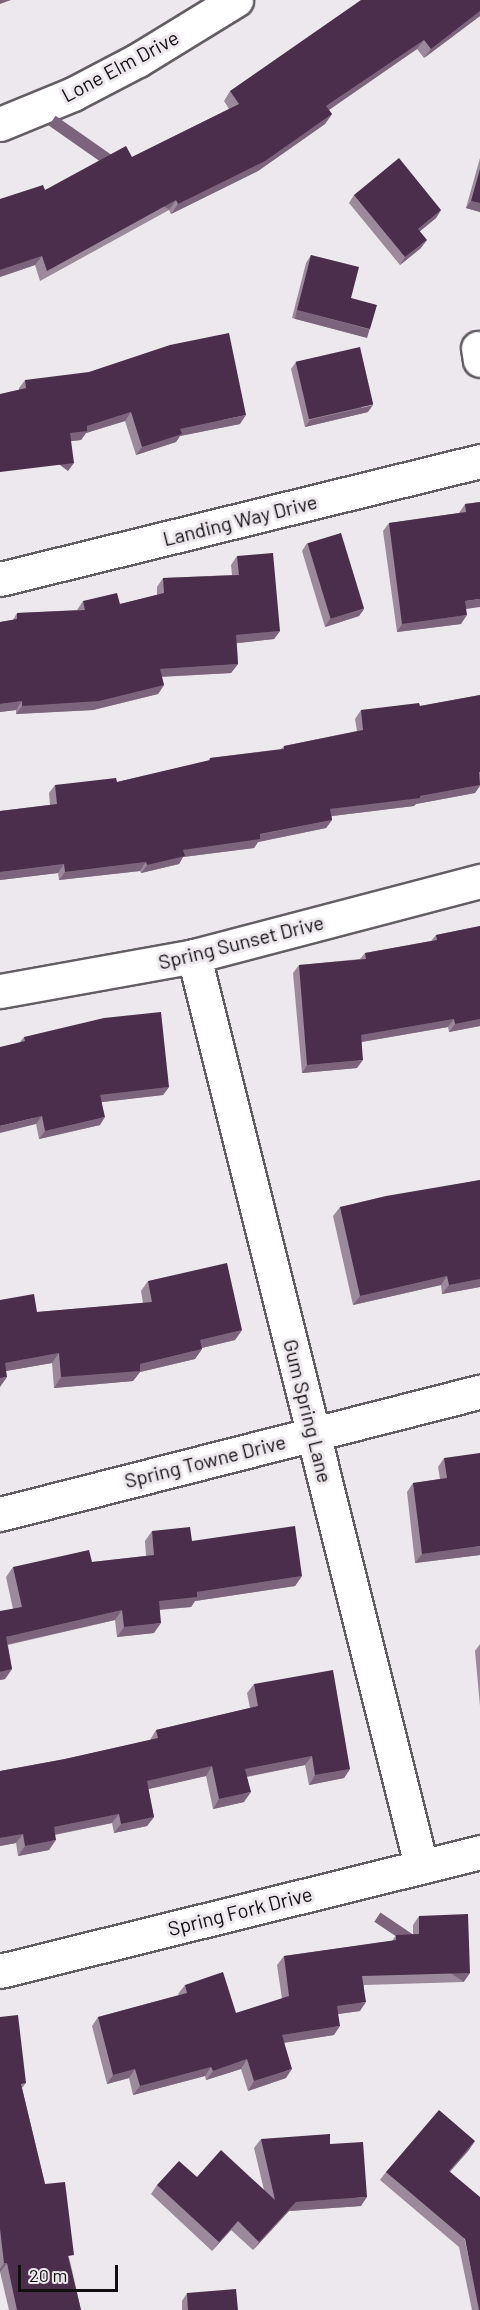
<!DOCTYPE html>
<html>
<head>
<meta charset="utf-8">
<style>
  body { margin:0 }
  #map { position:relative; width:480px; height:2310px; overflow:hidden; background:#ede8ed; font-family:Barlow,sans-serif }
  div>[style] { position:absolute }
  .roads { filter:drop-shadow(2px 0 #635e63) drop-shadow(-2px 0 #635e63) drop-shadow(0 2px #635e63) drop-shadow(0 -2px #635e63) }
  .minor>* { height:33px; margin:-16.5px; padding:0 16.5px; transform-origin:16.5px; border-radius:16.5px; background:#fff }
  .wall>* { inset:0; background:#9c8a9c }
  .shaded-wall>* { inset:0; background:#7c657c; transform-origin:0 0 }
  .building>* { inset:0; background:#4b2d4c; transform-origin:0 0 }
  span { translate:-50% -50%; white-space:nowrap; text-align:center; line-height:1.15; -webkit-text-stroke:6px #ede8ed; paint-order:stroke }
  .street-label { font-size:20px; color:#110f10 }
  .scale { position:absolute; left:18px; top:2265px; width:100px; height:27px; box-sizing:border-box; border:3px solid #110f10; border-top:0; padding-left:8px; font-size:18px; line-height:21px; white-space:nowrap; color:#110f10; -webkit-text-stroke:4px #ede8ed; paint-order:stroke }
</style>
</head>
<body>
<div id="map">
  <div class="roads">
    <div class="minor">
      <div style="left:0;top:124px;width:79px;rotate:-22.3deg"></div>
      <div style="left:73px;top:94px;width:73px;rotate:-27.6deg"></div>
      <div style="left:138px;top:60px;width:115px;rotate:-31.5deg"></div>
      <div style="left:478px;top:348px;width:12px;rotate:81deg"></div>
      <div style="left:0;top:579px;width:494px;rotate:-13.8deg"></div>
      <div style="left:194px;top:956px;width:938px;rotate:75.99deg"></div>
      <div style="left:0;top:991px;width:197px;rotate:-10.2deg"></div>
      <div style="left:194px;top:956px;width:296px;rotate:-14.7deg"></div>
      <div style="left:0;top:1514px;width:495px;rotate:-14.3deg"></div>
      <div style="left:0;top:1971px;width:495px;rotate:-13.9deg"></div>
    </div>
  </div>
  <div class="wall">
    <div style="clip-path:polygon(480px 0,480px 16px,424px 58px,417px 49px,329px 110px,332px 114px,325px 124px,258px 171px,171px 214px,169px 210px,40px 281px,35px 265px,0 277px,0 199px,45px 190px,132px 157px,229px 109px,224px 101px,230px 91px)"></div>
    <div style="clip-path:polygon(480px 158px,480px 212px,466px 208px)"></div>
    <div style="clip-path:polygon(354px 195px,441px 210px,436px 218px,420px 231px,421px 248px,400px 265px,349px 203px)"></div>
    <div style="clip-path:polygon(311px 255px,351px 298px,370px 329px,365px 337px,292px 318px,306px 263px)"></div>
    <div style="clip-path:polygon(296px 362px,368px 412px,305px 427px,291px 369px)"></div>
    <div style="clip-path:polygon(25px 380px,240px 424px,180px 436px,176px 442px,136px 455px,125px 421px,86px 433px,81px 440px,71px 441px,68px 471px,19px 390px,19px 388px)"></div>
    <div style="clip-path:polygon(480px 502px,466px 609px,461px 624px,397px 632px,383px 531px,389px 523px,459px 513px,465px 504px)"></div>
    <div style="clip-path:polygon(307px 543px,364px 609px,359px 616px,325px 627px,302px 551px)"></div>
    <div style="clip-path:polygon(237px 556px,280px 631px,274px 639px,237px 643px,238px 664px,231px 673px,162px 677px,164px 685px,158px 694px,93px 710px,16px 714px,16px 710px,0 712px,0 622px,13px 620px,17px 613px,77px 610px,83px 601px,120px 604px,157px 595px,157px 587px,163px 578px,232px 575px,231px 565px)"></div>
    <div style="clip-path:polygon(480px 695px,480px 786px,475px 793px,416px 804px,414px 806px,332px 816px,332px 820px,326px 828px,258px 842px,254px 848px,183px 857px,179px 864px,141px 873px,140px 871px,59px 880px,58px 873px,0 880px,0 811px,50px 805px,49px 793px,55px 785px,117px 782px,208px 761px,210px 758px,281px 749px,284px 746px,357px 731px,355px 719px,361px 710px,420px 706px)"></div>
    <div style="clip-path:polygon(480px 926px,480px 1026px,449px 1032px,448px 1027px,362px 1042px,357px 1068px,302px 1073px,293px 973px,299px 965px,360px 959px,365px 953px,431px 941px,436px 935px)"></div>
    <div style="clip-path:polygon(24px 1037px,169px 1087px,163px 1095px,102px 1102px,100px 1125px,39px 1139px,20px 1042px)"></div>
    <div style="clip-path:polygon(480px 1180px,480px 1287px,442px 1294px,441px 1285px,353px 1305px,333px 1216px,340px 1207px)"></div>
    <div style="clip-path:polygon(148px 1281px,242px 1330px,235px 1340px,202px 1348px,202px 1349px,195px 1359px,140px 1372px,133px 1381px,54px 1388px,52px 1363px,6px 1371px,0 1387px,0 1300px,37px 1312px,143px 1303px,141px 1291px)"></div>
    <div style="clip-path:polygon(444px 1458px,480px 1555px,415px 1563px,407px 1492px,413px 1483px,440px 1479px,438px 1467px)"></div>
    <div style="clip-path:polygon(152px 1531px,192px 1541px,302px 1576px,295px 1586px,195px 1601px,191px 1607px,160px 1610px,154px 1633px,117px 1637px,115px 1620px,8px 1645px,12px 1669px,5px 1679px,0 1680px,13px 1609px,6px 1577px,13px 1567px,92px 1562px,146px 1556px,145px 1541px)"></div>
    <div style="clip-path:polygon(480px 1644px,480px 1706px,475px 1651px)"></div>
    <div style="clip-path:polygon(254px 1684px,350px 1769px,344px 1778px,309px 1785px,305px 1765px,247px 1777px,244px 1802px,213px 1809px,206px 1776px,148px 1789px,154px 1817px,147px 1826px,114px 1833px,112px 1823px,55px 1835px,49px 1850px,18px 1856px,16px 1843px,0 1846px,0 1771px,65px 1759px,150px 1740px,156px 1730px,250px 1708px,247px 1693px)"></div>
    <div style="clip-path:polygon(419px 1916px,464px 1982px,364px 1985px,360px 2011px,338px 2014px,334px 2035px,284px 2043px,286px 2078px,248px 2091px,241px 2069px,206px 2080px,205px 2076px,133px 2095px,129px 2078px,107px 2084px,92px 2026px,98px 2017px,179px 1995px,178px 1994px,185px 1985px,236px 2013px,282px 1999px,277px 1965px,284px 1956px,392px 1941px,396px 1935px,413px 1934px,413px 1925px)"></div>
    <div style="clip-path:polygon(0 2017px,26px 2083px,22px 2088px,45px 2184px,70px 2261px,81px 2310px,9px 2310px,0 2272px)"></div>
    <div style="clip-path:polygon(261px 2139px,330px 2144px,361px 2206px,289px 2211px,253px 2250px,231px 2230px,212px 2251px,151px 2194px,157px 2185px,197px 2177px,264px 2190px,254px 2148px)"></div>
    <div style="clip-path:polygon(469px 2150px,450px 2172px,480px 2310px,472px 2310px,459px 2247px,380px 2180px,386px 2172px)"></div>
    <div style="clip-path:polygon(187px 2293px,238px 2310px,182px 2310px,182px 2301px)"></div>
  </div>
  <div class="shaded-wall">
    <div style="clip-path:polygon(0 0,11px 0,0 4px)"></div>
    <div style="clip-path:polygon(480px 11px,480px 16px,424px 58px,431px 49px)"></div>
    <div style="clip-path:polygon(424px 40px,417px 49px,320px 116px,326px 106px)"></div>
    <div style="clip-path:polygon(332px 114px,325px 124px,258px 171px,171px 214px,178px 204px)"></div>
    <div style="left:176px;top:200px;width:12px;height:147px;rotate:125deg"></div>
    <div style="clip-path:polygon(471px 201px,480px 203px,480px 212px,466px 208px)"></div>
    <div style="clip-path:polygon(441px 210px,436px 218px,413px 237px,418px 229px)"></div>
    <div style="clip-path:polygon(427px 240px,421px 248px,400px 265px,405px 257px)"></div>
    <div style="clip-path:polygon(42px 256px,35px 265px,0 277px,0 270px)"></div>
    <div style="left:297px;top:310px;width:75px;height:9px;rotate:15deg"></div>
    <div style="clip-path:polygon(373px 405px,368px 412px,305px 427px,310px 420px)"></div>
    <div style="clip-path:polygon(131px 412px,125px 421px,86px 433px,81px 440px,64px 442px,70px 433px,87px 426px)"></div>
    <div style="clip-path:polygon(246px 415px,240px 424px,180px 436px,176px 442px,136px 455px,142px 447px,180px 429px)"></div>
    <div style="left:74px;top:463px;width:10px;height:75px;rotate:127deg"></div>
    <div style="clip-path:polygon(480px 599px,480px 607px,459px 610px,465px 601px)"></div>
    <div style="clip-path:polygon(364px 609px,359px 616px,325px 627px,330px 619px)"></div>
    <div style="clip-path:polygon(467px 615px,461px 624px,397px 632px,402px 624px)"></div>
    <div style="clip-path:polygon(280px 631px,274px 639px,230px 644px,236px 635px)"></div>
    <div style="clip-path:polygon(238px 664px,231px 673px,154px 677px,160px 669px)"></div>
    <div style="clip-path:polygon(164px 685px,158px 694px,93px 710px,16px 714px,22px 706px)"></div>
    <div style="clip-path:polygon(22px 701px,16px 710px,0 712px,0 704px)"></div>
    <div style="clip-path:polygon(480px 785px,475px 793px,416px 804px,414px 806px,324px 817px,330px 809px,420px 796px)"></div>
    <div style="clip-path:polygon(332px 820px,326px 828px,258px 842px,254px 848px,183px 857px,179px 864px,141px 873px,147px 865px,183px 850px)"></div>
    <div style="clip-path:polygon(146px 862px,140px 871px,59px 880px,65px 872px)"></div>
    <div style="clip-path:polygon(64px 864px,58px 873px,0 880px,0 872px)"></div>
    <div style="clip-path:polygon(454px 1019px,448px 1027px,355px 1043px,361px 1035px)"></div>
    <div style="clip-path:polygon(480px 1019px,480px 1026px,449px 1032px,455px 1024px)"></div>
    <div style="clip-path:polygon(363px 1060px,357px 1068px,302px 1073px,307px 1065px)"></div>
    <div style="clip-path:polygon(169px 1087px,163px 1095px,94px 1103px,100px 1095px)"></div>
    <div style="clip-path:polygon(42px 1116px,36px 1124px,0 1133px,0 1126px)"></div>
    <div style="clip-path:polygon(105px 1117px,100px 1125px,39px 1139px,45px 1131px)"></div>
    <div style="clip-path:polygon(447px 1276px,441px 1285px,353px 1305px,360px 1296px)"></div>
    <div style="clip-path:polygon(480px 1279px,480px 1287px,442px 1294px,449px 1285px)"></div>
    <div style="clip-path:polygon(242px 1330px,235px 1340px,193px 1350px,200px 1340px)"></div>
    <div style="clip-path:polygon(202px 1349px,195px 1359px,140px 1372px,133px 1381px,54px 1388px,61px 1377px,140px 1364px)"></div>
    <div style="clip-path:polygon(59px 1353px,52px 1363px,0 1372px,5px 1363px)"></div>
    <div style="clip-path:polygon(7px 1377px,0 1387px,0 1378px)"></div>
    <div style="clip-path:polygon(480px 1546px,480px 1555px,415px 1563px,422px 1554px)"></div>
    <div style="clip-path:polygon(302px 1576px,295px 1586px,195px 1601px,191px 1607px,152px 1610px,159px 1601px,197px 1592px)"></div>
    <div style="clip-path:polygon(122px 1610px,115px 1620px,0 1646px,6px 1637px)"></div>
    <div style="clip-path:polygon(161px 1623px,154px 1633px,117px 1637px,124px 1627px)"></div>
    <div style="clip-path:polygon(12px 1669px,5px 1679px,0 1680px,0 1672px)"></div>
    <div style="clip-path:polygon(312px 1756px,305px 1765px,239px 1778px,245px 1769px)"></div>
    <div style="clip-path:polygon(212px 1766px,206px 1776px,140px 1791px,147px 1781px)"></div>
    <div style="clip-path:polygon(350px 1769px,344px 1778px,309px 1785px,315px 1775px)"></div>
    <div style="clip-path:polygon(251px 1792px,244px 1802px,213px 1809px,219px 1799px)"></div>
    <div style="clip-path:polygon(119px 1814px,112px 1823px,47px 1836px,54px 1827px)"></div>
    <div style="clip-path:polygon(154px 1817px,147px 1826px,114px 1833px,121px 1824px)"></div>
    <div style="clip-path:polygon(23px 1834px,16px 1843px,0 1846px,0 1838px)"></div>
    <div style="clip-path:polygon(56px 1840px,49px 1850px,18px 1856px,25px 1846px)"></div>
    <div style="left:470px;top:1973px;width:11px;height:108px;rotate:124deg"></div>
    <div style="clip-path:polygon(366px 2002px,360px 2011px,331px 2015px,337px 2006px)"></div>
    <div style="clip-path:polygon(340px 2026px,334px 2035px,275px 2044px,282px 2035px)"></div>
    <div style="clip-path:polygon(247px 2059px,241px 2069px,206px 2080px,213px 2071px)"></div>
    <div style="clip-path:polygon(211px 2067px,205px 2076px,133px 2095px,140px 2086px)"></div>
    <div style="clip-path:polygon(135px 2069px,129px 2078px,107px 2084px,113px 2075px)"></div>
    <div style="clip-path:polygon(292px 2069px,286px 2078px,248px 2091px,254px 2081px)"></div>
    <div style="clip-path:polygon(475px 2141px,469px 2150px,443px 2179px,449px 2171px)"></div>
    <div style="clip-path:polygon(367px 2197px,361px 2206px,289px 2211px,253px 2250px,259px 2242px,296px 2202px)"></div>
    <div style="clip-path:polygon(238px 2221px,231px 2230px,212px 2251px,219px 2242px)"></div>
    <div style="clip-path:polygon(4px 2263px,7px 2263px,0 2272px,0 2269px)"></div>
  </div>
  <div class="building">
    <div style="clip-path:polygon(361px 0,480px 0,480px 11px,431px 49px,424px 40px,326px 106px,332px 114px,265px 161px,178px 204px,176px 200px,47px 271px,42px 256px,0 270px,0 199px,43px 185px,45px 190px,126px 146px,132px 157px,239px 104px,230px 91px)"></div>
    <div style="clip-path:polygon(399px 158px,441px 210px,418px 229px,427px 240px,405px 257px,354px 195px)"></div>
    <div style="clip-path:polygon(480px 169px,480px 203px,471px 201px)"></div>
    <div style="clip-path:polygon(311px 255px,359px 267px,351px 298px,377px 305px,370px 329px,297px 310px)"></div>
    <div style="clip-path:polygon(229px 333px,246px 415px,180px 429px,182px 434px,142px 447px,131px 412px,87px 426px,87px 431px,70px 433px,74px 463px,0 472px,0 394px,26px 388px,25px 380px,89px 372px,170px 345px)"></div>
    <div style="left:360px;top:347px;width:59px;height:66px;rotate:77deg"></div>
    <div style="clip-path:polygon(480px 502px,480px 599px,465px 601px,467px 615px,402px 624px,389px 523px,466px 512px,465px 504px)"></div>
    <div style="left:341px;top:533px;width:79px;height:35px;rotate:73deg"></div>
    <div style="clip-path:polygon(273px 553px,280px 631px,236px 635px,238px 664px,160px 669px,164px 685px,99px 701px,22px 706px,22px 701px,0 704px,0 622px,17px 619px,17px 613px,85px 610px,83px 601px,117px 593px,120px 604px,164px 593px,163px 578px,239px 575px,237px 556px)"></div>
    <div style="clip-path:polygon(480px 695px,480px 772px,479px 772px,480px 785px,420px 796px,420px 798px,330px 809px,332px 820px,260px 834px,260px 839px,183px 850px,185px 856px,147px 865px,146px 862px,65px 872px,64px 864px,0 872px,0 811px,57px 804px,55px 785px,116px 778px,117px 782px,210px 760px,210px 758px,284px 749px,284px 746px,363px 730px,361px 710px,419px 703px,420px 706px)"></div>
    <div style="clip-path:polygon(480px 926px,480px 1019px,455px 1024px,454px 1019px,361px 1035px,363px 1060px,307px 1065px,299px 965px,366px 959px,365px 953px,437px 940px,436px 935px)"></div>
    <div style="clip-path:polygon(161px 1012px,169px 1087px,100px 1095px,105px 1117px,45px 1131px,42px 1116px,0 1126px,0 1047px,25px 1041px,24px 1037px,104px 1018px)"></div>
    <div style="clip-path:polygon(480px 1180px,480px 1279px,449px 1285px,447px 1276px,360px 1296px,340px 1207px,386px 1196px)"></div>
    <div style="clip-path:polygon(227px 1263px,242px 1330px,200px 1340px,202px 1349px,140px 1364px,140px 1371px,61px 1377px,59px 1353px,5px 1363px,7px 1377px,0 1378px,0 1300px,34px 1294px,37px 1312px,152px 1302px,148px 1281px)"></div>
    <div style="clip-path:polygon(480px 1453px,480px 1546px,422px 1554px,413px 1483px,447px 1478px,444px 1458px)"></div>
    <div style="clip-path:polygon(295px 1526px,302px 1576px,197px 1592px,197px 1597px,159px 1601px,161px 1623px,124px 1627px,122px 1610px,6px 1637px,12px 1669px,0 1672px,0 1611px,22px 1607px,13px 1567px,89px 1550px,92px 1562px,154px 1555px,152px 1531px,190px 1527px,192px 1541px)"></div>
    <div style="clip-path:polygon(333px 1670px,350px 1769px,315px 1775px,312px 1756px,245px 1769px,251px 1792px,219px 1799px,212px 1766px,147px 1781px,154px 1817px,121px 1824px,119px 1814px,54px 1827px,56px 1840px,25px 1846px,23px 1834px,0 1838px,0 1771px,65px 1759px,158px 1738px,156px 1730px,258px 1706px,254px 1684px)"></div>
    <div style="clip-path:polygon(468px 1914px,470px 1973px,362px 1976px,366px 2002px,337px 2006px,340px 2026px,282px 2035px,292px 2069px,254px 2081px,247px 2059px,213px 2071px,211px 2067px,140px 2086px,135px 2069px,113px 2075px,98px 2017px,187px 1993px,185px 1985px,223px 1972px,236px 2013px,289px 1996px,284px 1956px,396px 1940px,396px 1935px,419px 1934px,419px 1916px)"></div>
    <div style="clip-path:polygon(18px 2015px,26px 2083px,21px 2084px,45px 2184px,65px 2182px,74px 2255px,68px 2256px,81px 2310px,17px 2310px,7px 2263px,4px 2263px,0 2229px,0 2017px)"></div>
    <div style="clip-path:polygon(439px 2110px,475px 2141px,449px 2171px,480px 2197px,480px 2310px,479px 2310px,465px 2239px,386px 2172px)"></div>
    <div style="clip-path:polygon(330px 2134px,330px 2144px,363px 2142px,367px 2197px,296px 2202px,259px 2242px,238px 2221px,219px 2242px,157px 2185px,179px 2161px,197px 2177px,221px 2150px,275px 2200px,261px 2139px)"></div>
    <div style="clip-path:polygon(236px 2289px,238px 2310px,188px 2310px,187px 2293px)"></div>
  </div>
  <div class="street-label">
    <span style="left:120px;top:66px;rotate:-28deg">Lone Elm Drive</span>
    <span style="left:240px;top:520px;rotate:-14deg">Landing Way Drive</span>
    <span style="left:241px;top:942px;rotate:-14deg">Spring Sunset Drive</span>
    <span style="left:308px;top:1411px;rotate:76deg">Gum Spring Lane</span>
    <span style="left:205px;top:1461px;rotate:-14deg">Spring Towne Drive</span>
    <span style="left:240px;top:1911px;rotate:-14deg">Spring Fork Drive</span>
  </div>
  <div class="scale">20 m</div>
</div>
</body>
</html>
